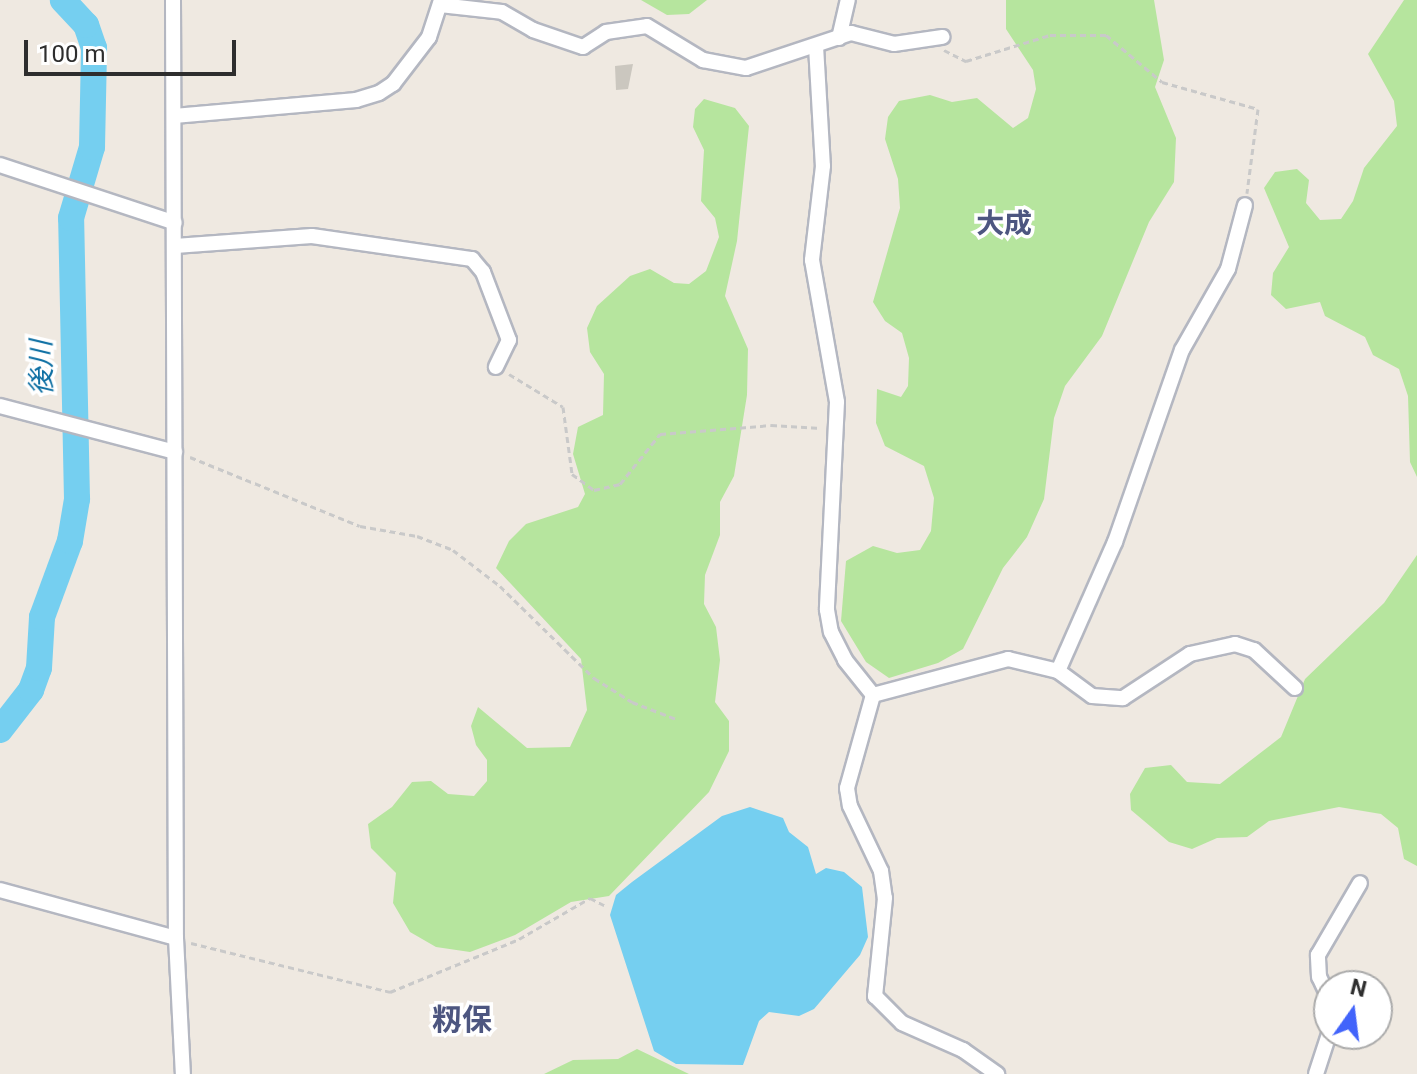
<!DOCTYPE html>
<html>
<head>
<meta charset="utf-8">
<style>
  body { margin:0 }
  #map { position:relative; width:1417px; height:1074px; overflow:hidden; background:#efe9e1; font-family:Roboto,"Noto Sans JP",sans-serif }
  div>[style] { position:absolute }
  .green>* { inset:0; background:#b6e59e }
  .water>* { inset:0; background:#75cff0 }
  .river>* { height:26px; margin:-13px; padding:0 13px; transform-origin:13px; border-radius:13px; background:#75cff0 }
  .building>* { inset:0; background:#cbc7bf }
  .path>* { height:3px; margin-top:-1.5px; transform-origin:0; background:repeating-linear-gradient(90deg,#c9c9c9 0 6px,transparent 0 10px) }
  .roads { filter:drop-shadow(2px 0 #b4b7c1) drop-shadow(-2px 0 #b4b7c1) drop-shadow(0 2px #b4b7c1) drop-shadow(0 -2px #b4b7c1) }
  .street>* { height:14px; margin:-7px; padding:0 7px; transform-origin:7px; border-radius:7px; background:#fff }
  span { translate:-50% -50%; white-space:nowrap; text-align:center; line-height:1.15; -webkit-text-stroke:7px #fff; paint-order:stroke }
  .neighbourhood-label { font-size:28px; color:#4d5680; font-weight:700 }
  .water-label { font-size:28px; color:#0d6fa3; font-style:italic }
  .quarter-label { font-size:30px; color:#4d5680; font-weight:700 }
  .north { position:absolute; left:1313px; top:970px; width:80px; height:80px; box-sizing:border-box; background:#fff; border:2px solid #ababab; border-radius:50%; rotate:14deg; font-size:22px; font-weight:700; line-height:32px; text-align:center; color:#2e2e2e }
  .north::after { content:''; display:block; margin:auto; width:28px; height:36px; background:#4264fb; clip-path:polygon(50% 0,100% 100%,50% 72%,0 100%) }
  .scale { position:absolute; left:24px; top:40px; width:212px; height:36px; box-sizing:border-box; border:4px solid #2e2e2e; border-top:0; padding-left:10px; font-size:24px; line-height:28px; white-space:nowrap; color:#2e2e2e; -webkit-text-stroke:6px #fff; paint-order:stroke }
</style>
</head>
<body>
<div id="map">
  <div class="green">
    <div style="clip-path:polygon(641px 0,707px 0,689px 14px,667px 15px)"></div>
    <div style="clip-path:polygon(1006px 0,1154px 0,1164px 60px,1155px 87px,1176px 138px,1174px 182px,1149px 222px,1102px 336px,1065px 386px,1054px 418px,1044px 499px,1027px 537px,1003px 568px,963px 649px,938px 663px,889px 678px,866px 662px,841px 621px,846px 561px,873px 546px,897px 553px,920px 550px,931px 531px,934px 498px,924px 466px,885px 446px,876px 423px,877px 389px,901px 397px,908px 386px,909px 358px,902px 333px,885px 321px,873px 302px,900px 208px,898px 179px,885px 139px,888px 117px,899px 101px,930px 95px,952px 102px,977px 98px,1013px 128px,1028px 118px,1036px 89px,1033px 70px,1006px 29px)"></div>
    <div style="clip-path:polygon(1404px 0,1417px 0,1417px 477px,1410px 462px,1408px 396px,1399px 369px,1373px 355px,1365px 337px,1325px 316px,1320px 302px,1286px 309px,1271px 295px,1273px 273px,1289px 247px,1264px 188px,1275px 172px,1297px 169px,1309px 180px,1306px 203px,1320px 220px,1341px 219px,1353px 201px,1364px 168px,1397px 126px,1394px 101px,1368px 54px)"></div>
    <div style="clip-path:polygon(704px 99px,735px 108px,749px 126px,737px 241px,725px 296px,748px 349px,747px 395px,734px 476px,720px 502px,720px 535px,705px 575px,704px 604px,716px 627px,720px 660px,715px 702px,729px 721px,729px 751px,709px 792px,609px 896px,571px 902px,515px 935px,470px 952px,436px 947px,410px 932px,393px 903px,396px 873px,371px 848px,368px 824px,392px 807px,412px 782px,431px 781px,448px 794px,474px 796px,487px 781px,487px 760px,476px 745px,471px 726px,478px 707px,527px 748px,570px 747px,587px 710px,581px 659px,496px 568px,509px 541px,526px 524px,578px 507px,585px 494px,573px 454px,578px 427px,603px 415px,604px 374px,590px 352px,587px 328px,597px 306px,630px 276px,650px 269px,674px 283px,689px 284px,706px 271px,719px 237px,715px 218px,701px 201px,704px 150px,693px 127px,695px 109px)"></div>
    <div style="clip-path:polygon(1417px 555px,1417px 866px,1404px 859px,1398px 828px,1381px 814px,1339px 807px,1269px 821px,1247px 837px,1217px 838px,1192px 849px,1169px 842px,1131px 810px,1130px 794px,1145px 768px,1171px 765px,1187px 782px,1220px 784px,1281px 737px,1305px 679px,1384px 603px)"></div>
    <div style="clip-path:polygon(637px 1049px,689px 1074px,544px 1074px,573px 1060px,618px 1059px)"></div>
  </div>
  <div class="water">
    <div style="clip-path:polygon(750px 807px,783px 818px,789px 832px,808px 847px,816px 874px,826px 868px,844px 872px,862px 887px,868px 937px,860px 955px,814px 1009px,799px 1016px,769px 1012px,759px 1021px,743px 1065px,676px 1064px,654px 1051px,610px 915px,616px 895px,632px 882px,722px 816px)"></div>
  </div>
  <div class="river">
    <div style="left:0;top:730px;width:51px;rotate:-52.2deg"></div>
    <div style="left:31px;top:690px;width:23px;rotate:-70deg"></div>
    <div style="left:39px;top:668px;width:51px;rotate:-86.6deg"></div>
    <div style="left:42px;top:617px;width:81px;rotate:-69.8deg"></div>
    <div style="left:70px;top:541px;width:43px;rotate:-80.5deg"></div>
    <div style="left:77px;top:499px;width:281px;rotate:-91.2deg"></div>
    <div style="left:71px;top:218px;width:74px;rotate:-73.5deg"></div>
    <div style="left:92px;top:147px;width:99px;rotate:-88.8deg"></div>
    <div style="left:94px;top:48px;width:24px;rotate:-109deg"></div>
    <div style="left:86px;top:25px;width:34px;rotate:-133deg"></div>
  </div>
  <div class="building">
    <div style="clip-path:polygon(633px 64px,628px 89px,616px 90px,615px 66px)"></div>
  </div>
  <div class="path">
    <div style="left:944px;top:50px;width:25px;rotate:27deg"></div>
    <div style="left:966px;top:61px;width:88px;rotate:-17.2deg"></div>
    <div style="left:1050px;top:35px;width:56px"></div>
    <div style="left:1106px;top:35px;width:73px;rotate:40deg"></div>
    <div style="left:1162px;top:82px;width:100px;rotate:15.7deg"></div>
    <div style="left:1258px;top:109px;width:85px;rotate:97.5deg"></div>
    <div style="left:509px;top:374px;width:63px;rotate:31.4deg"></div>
    <div style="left:563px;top:407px;width:68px;rotate:82.3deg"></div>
    <div style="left:572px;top:474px;width:27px;rotate:36deg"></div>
    <div style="left:594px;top:490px;width:27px;rotate:-13deg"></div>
    <div style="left:620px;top:484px;width:64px;rotate:-51.3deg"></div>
    <div style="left:660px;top:434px;width:111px;rotate:-4.6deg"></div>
    <div style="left:771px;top:425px;width:50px;rotate:3.4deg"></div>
    <div style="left:190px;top:457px;width:183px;rotate:22.1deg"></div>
    <div style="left:360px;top:526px;width:58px;rotate:10deg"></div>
    <div style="left:417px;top:536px;width:39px;rotate:21deg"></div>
    <div style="left:453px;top:550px;width:59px;rotate:37.5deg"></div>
    <div style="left:500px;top:586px;width:132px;rotate:44.4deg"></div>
    <div style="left:594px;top:678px;width:45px;rotate:32.3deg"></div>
    <div style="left:632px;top:702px;width:47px;rotate:21.1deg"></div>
    <div style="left:191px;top:943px;width:205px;rotate:13.8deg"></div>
    <div style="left:390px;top:992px;width:139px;rotate:-22.3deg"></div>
    <div style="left:519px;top:939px;width:82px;rotate:-30deg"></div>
    <div style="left:590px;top:898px;width:16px;rotate:27deg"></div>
  </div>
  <div class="roads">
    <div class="street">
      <div style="left:173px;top:0;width:938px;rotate:89.82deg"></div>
      <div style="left:176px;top:938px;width:136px;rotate:87.1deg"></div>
      <div style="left:440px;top:5px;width:62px;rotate:6.4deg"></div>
      <div style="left:502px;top:12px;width:36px;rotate:30deg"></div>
      <div style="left:533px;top:30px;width:53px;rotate:18.8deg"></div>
      <div style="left:583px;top:47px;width:27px;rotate:-33deg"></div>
      <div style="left:606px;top:32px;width:41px;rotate:-8.3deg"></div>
      <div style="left:647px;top:26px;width:66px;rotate:31.3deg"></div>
      <div style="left:703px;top:60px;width:44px;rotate:10.5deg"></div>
      <div style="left:746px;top:68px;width:111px;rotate:-18.4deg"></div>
      <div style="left:851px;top:33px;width:44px;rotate:14.3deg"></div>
      <div style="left:894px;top:44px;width:49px;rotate:-8.3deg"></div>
      <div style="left:839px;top:38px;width:39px;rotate:-77deg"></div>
      <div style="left:816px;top:46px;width:120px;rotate:86.7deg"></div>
      <div style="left:823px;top:166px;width:95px;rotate:96.7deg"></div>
      <div style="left:812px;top:260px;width:144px;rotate:80deg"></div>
      <div style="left:837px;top:402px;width:208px;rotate:92.8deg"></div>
      <div style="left:827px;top:610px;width:22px;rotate:80deg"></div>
      <div style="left:831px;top:632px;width:31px;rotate:63deg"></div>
      <div style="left:845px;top:660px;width:45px;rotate:51.3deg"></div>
      <div style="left:873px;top:695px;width:97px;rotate:105.6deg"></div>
      <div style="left:847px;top:788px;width:18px;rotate:81deg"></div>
      <div style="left:850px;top:806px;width:72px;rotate:64.5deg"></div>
      <div style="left:881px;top:871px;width:27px;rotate:82deg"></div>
      <div style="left:885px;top:898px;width:99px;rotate:95.8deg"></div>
      <div style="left:875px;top:996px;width:38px;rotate:45deg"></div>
      <div style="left:902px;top:1023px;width:67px;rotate:23.9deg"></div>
      <div style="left:963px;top:1050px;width:42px;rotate:35.2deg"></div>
      <div style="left:174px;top:116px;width:183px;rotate:-5deg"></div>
      <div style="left:356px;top:100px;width:24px;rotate:-17deg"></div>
      <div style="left:379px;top:93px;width:17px;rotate:-33deg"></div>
      <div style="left:393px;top:84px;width:59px;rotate:-52.5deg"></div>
      <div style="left:429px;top:37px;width:39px;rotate:-72deg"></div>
      <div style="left:0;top:165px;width:184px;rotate:18.3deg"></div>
      <div style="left:175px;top:246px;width:137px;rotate:-4.2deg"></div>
      <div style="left:312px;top:236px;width:162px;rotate:8.2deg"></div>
      <div style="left:472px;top:259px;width:17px;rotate:50deg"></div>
      <div style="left:483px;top:272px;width:73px;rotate:69.1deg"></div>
      <div style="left:509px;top:340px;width:30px;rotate:116deg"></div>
      <div style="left:0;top:406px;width:181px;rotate:14.7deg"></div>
      <div style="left:1058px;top:671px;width:141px;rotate:-66.2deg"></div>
      <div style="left:1115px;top:542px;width:203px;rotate:-70.8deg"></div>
      <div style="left:1182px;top:350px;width:93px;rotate:-60.4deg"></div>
      <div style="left:1228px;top:269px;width:66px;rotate:-75.1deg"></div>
      <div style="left:873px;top:695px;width:140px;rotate:-14.9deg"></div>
      <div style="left:1008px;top:659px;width:51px;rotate:13.5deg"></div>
      <div style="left:1058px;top:671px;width:42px;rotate:36.3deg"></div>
      <div style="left:1092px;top:696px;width:31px;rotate:4deg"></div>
      <div style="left:1123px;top:698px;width:80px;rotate:-33.3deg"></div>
      <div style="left:1190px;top:654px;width:46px;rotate:-12.5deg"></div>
      <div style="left:1235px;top:644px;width:20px;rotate:18deg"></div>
      <div style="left:1254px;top:650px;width:56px;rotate:42.8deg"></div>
      <div style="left:0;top:890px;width:182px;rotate:15.3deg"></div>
      <div style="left:1329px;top:998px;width:23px;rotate:-115deg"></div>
      <div style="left:1319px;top:977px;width:22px;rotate:-93deg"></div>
      <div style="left:1318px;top:955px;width:83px;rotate:-59.7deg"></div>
      <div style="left:1316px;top:1074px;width:42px;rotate:-72deg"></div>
    </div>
  </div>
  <div class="neighbourhood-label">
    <span style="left:1004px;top:224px">大成</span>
  </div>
  <div class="water-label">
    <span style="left:42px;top:368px;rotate:-91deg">後川</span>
  </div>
  <div class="quarter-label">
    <span style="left:462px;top:1020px">籾保</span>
  </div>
  <div class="north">N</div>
  <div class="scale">100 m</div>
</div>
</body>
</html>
